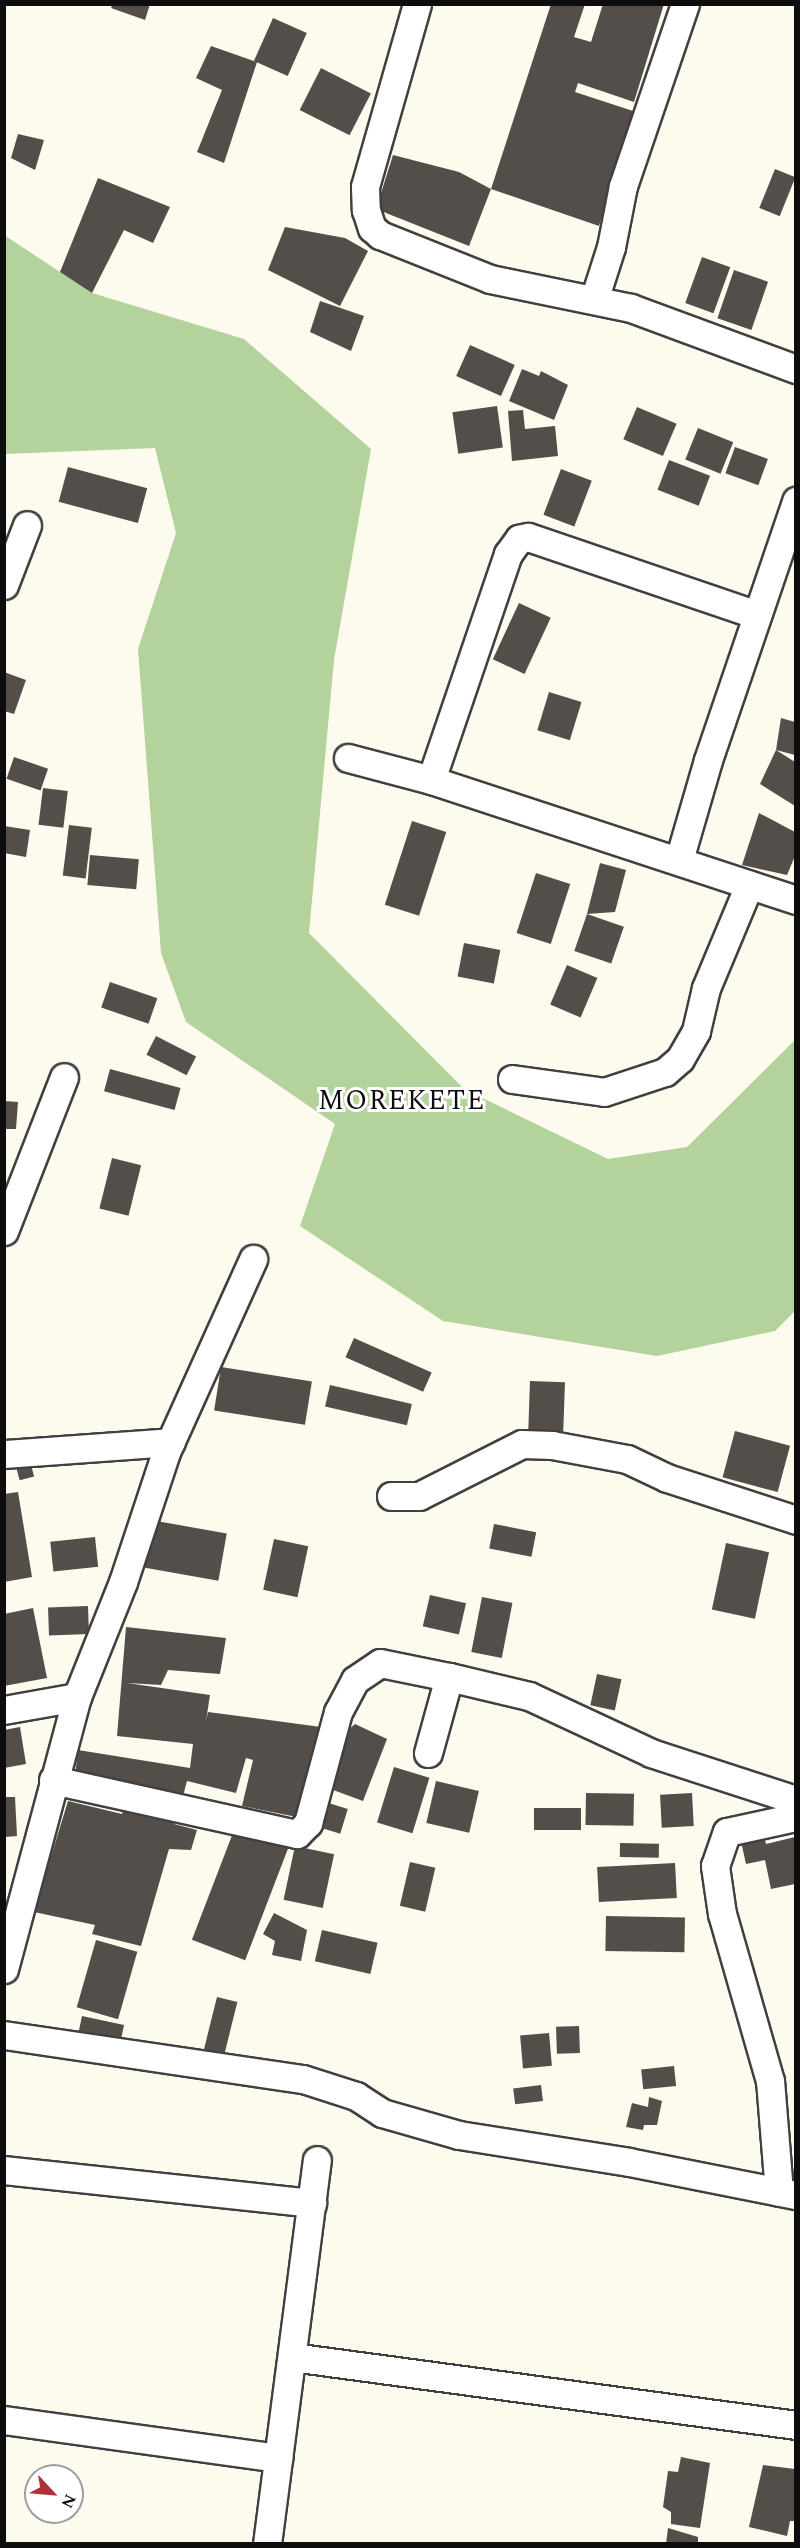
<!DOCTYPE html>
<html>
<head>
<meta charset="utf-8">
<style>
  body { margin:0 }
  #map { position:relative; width:800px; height:2548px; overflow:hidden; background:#fdfaee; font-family:Spectral,serif }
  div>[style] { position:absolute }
  .forest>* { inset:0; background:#b4d39c }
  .building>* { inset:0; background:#544e4a; transform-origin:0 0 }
  .roads { filter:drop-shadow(2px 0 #404040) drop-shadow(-2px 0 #404040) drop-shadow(0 2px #404040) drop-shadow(0 -2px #404040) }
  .minor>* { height:27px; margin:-13.5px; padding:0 13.5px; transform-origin:13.5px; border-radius:13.5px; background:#fff }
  span { translate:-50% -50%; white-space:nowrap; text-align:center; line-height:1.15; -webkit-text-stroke:6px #fff; paint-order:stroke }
  .quarter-label { font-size:27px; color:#0d0d0d; letter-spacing:1.5px }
  .frame { position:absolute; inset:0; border:6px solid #0d0d0d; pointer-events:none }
  .north { position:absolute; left:24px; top:2464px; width:60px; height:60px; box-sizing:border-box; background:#fff; border:2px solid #9e9e9e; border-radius:50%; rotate:116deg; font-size:16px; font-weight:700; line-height:24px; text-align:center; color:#0d0d0d }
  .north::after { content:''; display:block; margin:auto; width:21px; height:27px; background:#ae3338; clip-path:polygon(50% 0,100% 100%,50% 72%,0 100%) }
</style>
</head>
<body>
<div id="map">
  <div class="forest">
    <div style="clip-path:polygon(4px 235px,92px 293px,244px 339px,371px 449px,334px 660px,309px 933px,464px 1089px,608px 1159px,687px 1147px,795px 1040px,795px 1311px,775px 1331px,657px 1356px,443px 1321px,300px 1226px,335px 1124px,186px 1022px,161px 953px,138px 649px,176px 533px,155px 448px,5px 454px)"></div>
  </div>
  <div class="building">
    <div style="clip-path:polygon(113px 4px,150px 4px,145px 20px,111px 8px)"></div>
    <div style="clip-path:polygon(551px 4px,585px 4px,574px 37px,591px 42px,603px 4px,664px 4px,634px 102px,578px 83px,575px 92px,633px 111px,599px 226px,491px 189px,469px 246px,376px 209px,393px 155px,459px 172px,491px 189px)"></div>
    <div style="left:273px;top:18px;width:37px;height:47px;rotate:24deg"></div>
    <div style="clip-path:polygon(211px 46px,257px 62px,224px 163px,197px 152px,222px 90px,196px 78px)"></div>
    <div style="left:321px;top:68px;width:56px;height:47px;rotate:27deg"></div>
    <div style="clip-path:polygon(18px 134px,44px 140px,35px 170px,11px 158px)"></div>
    <div style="left:775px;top:169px;width:22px;height:42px;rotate:22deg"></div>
    <div style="clip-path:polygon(98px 178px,170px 207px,153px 243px,124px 230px,92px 293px,60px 272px)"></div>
    <div style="clip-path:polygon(285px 227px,345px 238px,368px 251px,340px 306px,268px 270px)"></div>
    <div style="left:702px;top:257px;width:30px;height:49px;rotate:20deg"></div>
    <div style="left:734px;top:270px;width:36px;height:51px;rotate:19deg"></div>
    <div style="clip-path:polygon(320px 301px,364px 316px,351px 351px,310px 332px)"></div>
    <div style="left:470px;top:345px;width:49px;height:34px;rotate:24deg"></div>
    <div style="clip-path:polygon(522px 369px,539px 376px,541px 371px,568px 385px,554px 420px,509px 401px)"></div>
    <div style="left:497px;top:406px;width:42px;height:45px;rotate:82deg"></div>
    <div style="left:637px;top:407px;width:43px;height:35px;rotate:23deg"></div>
    <div style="clip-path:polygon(523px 410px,525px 429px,555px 426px,558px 456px,512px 461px,508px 411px)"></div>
    <div style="left:698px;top:428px;width:38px;height:34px;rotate:22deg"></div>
    <div style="left:735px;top:447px;width:35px;height:28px;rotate:20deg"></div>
    <div style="left:669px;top:460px;width:44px;height:32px;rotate:21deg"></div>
    <div style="left:68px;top:467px;width:82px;height:36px;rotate:15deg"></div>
    <div style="left:561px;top:469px;width:33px;height:49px;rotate:21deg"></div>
    <div style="left:519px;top:603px;width:35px;height:62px;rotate:25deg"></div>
    <div style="clip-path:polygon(4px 672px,26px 680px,14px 714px,4px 711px)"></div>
    <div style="left:549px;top:692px;width:34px;height:40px;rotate:17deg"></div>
    <div style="clip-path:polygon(781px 718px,795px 722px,795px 755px,776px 750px)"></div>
    <div style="clip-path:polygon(776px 750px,795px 762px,795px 806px,760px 784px)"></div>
    <div style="left:14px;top:757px;width:36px;height:23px;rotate:19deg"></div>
    <div style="left:43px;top:788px;width:25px;height:37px;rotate:7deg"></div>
    <div style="clip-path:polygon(759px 813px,795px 832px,795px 856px,787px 875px,742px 865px)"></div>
    <div style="left:412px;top:821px;width:36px;height:88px;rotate:18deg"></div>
    <div style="left:69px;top:825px;width:23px;height:51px;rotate:7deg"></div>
    <div style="clip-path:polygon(4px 826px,30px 830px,26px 857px,4px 853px)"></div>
    <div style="left:90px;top:855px;width:49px;height:30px;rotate:5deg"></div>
    <div style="clip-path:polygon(600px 863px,626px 870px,615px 912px,587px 914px)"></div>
    <div style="left:536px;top:873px;width:36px;height:63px;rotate:18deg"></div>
    <div style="left:587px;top:914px;width:39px;height:39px;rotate:19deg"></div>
    <div style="left:464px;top:943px;width:37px;height:34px;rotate:11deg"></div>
    <div style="left:567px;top:965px;width:33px;height:43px;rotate:23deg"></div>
    <div style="left:110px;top:982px;width:50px;height:27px;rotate:19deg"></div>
    <div style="left:156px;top:1036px;width:45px;height:21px;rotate:27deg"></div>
    <div style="left:110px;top:1069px;width:73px;height:23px;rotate:15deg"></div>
    <div style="clip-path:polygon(4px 1101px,18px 1102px,16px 1129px,4px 1129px)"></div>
    <div style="left:112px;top:1158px;width:30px;height:52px;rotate:14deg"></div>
    <div style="left:354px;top:1338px;width:85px;height:21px;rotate:24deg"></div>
    <div style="left:221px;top:1367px;width:92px;height:44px;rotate:9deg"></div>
    <div style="left:530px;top:1381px;width:35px;height:49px;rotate:2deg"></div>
    <div style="left:330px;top:1385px;width:84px;height:22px;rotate:13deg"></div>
    <div style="left:735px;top:1431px;width:57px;height:48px;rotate:15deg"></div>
    <div style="left:30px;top:1461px;width:16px;height:15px;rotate:75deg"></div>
    <div style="clip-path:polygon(18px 1492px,32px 1577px,4px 1582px,4px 1494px)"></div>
    <div style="left:145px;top:1519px;width:83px;height:48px;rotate:10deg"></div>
    <div style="left:494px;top:1524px;width:43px;height:25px;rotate:11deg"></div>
    <div style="left:95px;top:1537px;width:30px;height:45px;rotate:84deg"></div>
    <div style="left:274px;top:1539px;width:35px;height:52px;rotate:12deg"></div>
    <div style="left:726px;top:1543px;width:44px;height:68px;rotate:12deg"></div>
    <div style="left:430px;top:1595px;width:37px;height:32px;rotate:13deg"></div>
    <div style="left:482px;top:1597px;width:31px;height:56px;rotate:11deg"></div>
    <div style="left:88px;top:1606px;width:28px;height:40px;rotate:88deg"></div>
    <div style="clip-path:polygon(33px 1608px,47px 1678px,4px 1686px,4px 1614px)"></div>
    <div style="clip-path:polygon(126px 1627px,226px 1638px,220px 1674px,168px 1670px,161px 1685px,127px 1683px,210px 1695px,206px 1721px,208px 1712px,321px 1727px,302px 1818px,242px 1806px,253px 1760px,246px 1758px,236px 1793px,187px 1781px,183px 1796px,74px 1783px,78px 1750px,190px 1768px,193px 1744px,117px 1736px)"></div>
    <div style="left:597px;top:1674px;width:25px;height:32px;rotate:12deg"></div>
    <div style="clip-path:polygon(355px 1724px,387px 1739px,363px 1801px,325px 1787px,340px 1737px)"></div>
    <div style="clip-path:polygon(20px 1727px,26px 1764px,4px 1768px,4px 1730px)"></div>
    <div style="left:394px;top:1767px;width:37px;height:58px;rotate:17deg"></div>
    <div style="left:436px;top:1781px;width:44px;height:43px;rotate:13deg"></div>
    <div style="left:586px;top:1793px;width:48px;height:32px;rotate:1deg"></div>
    <div style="left:692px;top:1793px;width:33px;height:32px;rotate:87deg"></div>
    <div style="clip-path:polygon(5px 1797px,15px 1797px,17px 1836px,5px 1837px)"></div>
    <div style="clip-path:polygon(68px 1801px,122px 1814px,124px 1806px,173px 1815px,174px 1824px,197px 1830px,191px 1850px,169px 1849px,141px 1946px,92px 1934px,95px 1925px,34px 1912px)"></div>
    <div style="left:322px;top:1801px;width:27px;height:26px;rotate:17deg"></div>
    <div style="left:534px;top:1808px;width:47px;height:22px"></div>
    <div style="left:236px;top:1825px;width:57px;height:123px;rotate:21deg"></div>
    <div style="clip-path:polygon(763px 1832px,766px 1844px,795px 1837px,795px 1884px,771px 1889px,765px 1860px,746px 1864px,740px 1837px)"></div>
    <div style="left:620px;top:1843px;width:39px;height:14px;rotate:1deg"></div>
    <div style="left:295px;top:1846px;width:40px;height:55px;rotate:12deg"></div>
    <div style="left:410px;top:1862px;width:26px;height:45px;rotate:13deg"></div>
    <div style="left:675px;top:1863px;width:35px;height:78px;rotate:87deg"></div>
    <div style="clip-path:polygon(274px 1913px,307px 1930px,301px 1961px,272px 1955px,275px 1941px,263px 1934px)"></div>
    <div style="left:606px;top:1916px;width:79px;height:35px;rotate:1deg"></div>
    <div style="left:322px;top:1930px;width:57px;height:32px;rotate:13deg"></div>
    <div style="left:96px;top:1940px;width:43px;height:70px;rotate:16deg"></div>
    <div style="left:217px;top:1997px;width:21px;height:54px;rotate:14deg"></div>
    <div style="left:82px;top:2016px;width:43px;height:24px;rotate:12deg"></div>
    <div style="left:579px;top:2026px;width:27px;height:23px;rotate:88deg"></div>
    <div style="left:549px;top:2033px;width:33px;height:29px;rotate:85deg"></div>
    <div style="left:674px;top:2066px;width:20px;height:33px;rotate:84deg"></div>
    <div style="left:541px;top:2085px;width:16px;height:28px;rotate:83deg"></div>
    <div style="clip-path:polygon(649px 2097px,662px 2101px,657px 2125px,644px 2125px,643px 2130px,626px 2127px,632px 2103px,648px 2107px)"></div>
    <div style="clip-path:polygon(681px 2457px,710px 2463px,700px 2528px,671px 2524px,671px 2512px,663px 2507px,668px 2471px,678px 2472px)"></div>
    <div style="clip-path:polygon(763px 2465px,795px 2469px,795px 2521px,790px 2521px,787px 2536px,749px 2527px)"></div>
    <div style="clip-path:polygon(668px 2528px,698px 2537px,698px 2544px,666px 2544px)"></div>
  </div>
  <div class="roads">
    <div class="minor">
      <div style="left:417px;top:4px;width:190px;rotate:105.9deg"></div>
      <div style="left:365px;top:187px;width:23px;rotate:88deg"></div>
      <div style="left:366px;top:210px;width:19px;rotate:72deg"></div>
      <div style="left:372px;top:228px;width:11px;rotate:41deg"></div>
      <div style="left:380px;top:235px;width:118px;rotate:21.8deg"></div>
      <div style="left:490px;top:279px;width:144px;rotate:11.6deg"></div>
      <div style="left:631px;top:308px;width:176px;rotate:20.3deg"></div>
      <div style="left:594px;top:300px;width:56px;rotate:-72.2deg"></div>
      <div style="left:611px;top:247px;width:62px;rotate:-78.9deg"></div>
      <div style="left:623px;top:186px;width:192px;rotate:-71.2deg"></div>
      <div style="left:4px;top:585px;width:64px;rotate:-69deg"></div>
      <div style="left:348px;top:758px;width:86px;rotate:14.8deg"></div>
      <div style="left:431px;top:780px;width:384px;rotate:18.2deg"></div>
      <div style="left:431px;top:780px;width:239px;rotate:-71.2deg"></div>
      <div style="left:508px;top:554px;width:19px;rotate:-54deg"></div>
      <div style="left:519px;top:539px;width:9px;rotate:-13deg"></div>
      <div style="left:528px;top:537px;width:242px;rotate:18.8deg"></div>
      <div style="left:679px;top:860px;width:104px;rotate:-73.8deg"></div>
      <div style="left:708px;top:760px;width:274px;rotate:-71.2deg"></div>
      <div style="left:512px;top:1079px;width:93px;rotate:8deg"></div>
      <div style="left:604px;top:1092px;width:64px;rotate:-18.2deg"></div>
      <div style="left:665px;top:1072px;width:20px;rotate:-41deg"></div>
      <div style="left:680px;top:1059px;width:32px;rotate:-60deg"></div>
      <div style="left:696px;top:1031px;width:44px;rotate:-76.9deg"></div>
      <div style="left:706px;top:988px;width:112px;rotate:-67.3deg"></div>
      <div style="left:4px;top:1231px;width:165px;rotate:-68.7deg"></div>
      <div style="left:4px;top:1454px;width:167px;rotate:-4.1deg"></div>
      <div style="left:391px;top:1496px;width:28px"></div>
      <div style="left:419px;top:1496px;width:115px;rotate:-26.8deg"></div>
      <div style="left:522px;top:1444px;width:30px;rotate:2deg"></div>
      <div style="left:552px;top:1445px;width:76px;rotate:10.6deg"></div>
      <div style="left:627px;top:1459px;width:44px;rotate:25.4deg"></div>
      <div style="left:667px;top:1478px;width:136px;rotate:18deg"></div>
      <div style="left:4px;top:1710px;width:74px;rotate:-10.1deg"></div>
      <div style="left:428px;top:1753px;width:79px;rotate:-74.6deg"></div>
      <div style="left:449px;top:1677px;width:82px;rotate:13.4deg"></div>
      <div style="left:529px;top:1696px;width:135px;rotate:25deg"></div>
      <div style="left:651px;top:1753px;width:152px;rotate:18deg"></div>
      <div style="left:53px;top:1780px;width:250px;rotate:12.5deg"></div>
      <div style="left:297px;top:1834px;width:16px;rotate:-45deg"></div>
      <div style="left:308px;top:1823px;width:115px;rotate:-74.9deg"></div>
      <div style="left:338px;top:1712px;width:36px;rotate:-62deg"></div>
      <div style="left:355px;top:1680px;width:30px;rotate:-34deg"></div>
      <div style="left:380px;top:1663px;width:70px;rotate:11.5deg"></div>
      <div style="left:4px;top:1969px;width:282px;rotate:-75deg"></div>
      <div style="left:77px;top:1697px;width:124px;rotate:-68.2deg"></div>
      <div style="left:123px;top:1582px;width:137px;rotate:-71.7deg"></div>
      <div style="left:166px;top:1452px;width:212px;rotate:-65.7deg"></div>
      <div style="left:4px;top:2035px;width:302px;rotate:8.4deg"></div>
      <div style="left:303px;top:2079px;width:56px;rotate:17.8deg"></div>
      <div style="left:356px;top:2096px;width:31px;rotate:33deg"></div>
      <div style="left:382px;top:2113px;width:80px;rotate:15.9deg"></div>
      <div style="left:459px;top:2135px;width:172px;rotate:9deg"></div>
      <div style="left:629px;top:2162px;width:170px;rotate:11.2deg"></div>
      <div style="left:4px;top:2170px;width:310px;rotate:6.1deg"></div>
      <div style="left:779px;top:2192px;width:111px;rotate:-94.6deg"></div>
      <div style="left:770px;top:2081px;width:174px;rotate:-106deg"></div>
      <div style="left:722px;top:1914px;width:49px;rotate:-98.3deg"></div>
      <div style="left:715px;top:1866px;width:36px;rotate:-71deg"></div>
      <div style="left:727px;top:1832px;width:71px;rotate:-12.3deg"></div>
      <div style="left:292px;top:2357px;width:509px;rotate:7.68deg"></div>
      <div style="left:4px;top:2420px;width:277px;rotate:7.9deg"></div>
      <div style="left:267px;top:2544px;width:387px;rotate:-82.6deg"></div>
    </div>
  </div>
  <div class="quarter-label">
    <span style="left:402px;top:1102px">MOREKETE</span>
  </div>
  <div class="frame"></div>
  <div class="north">N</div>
</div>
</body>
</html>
